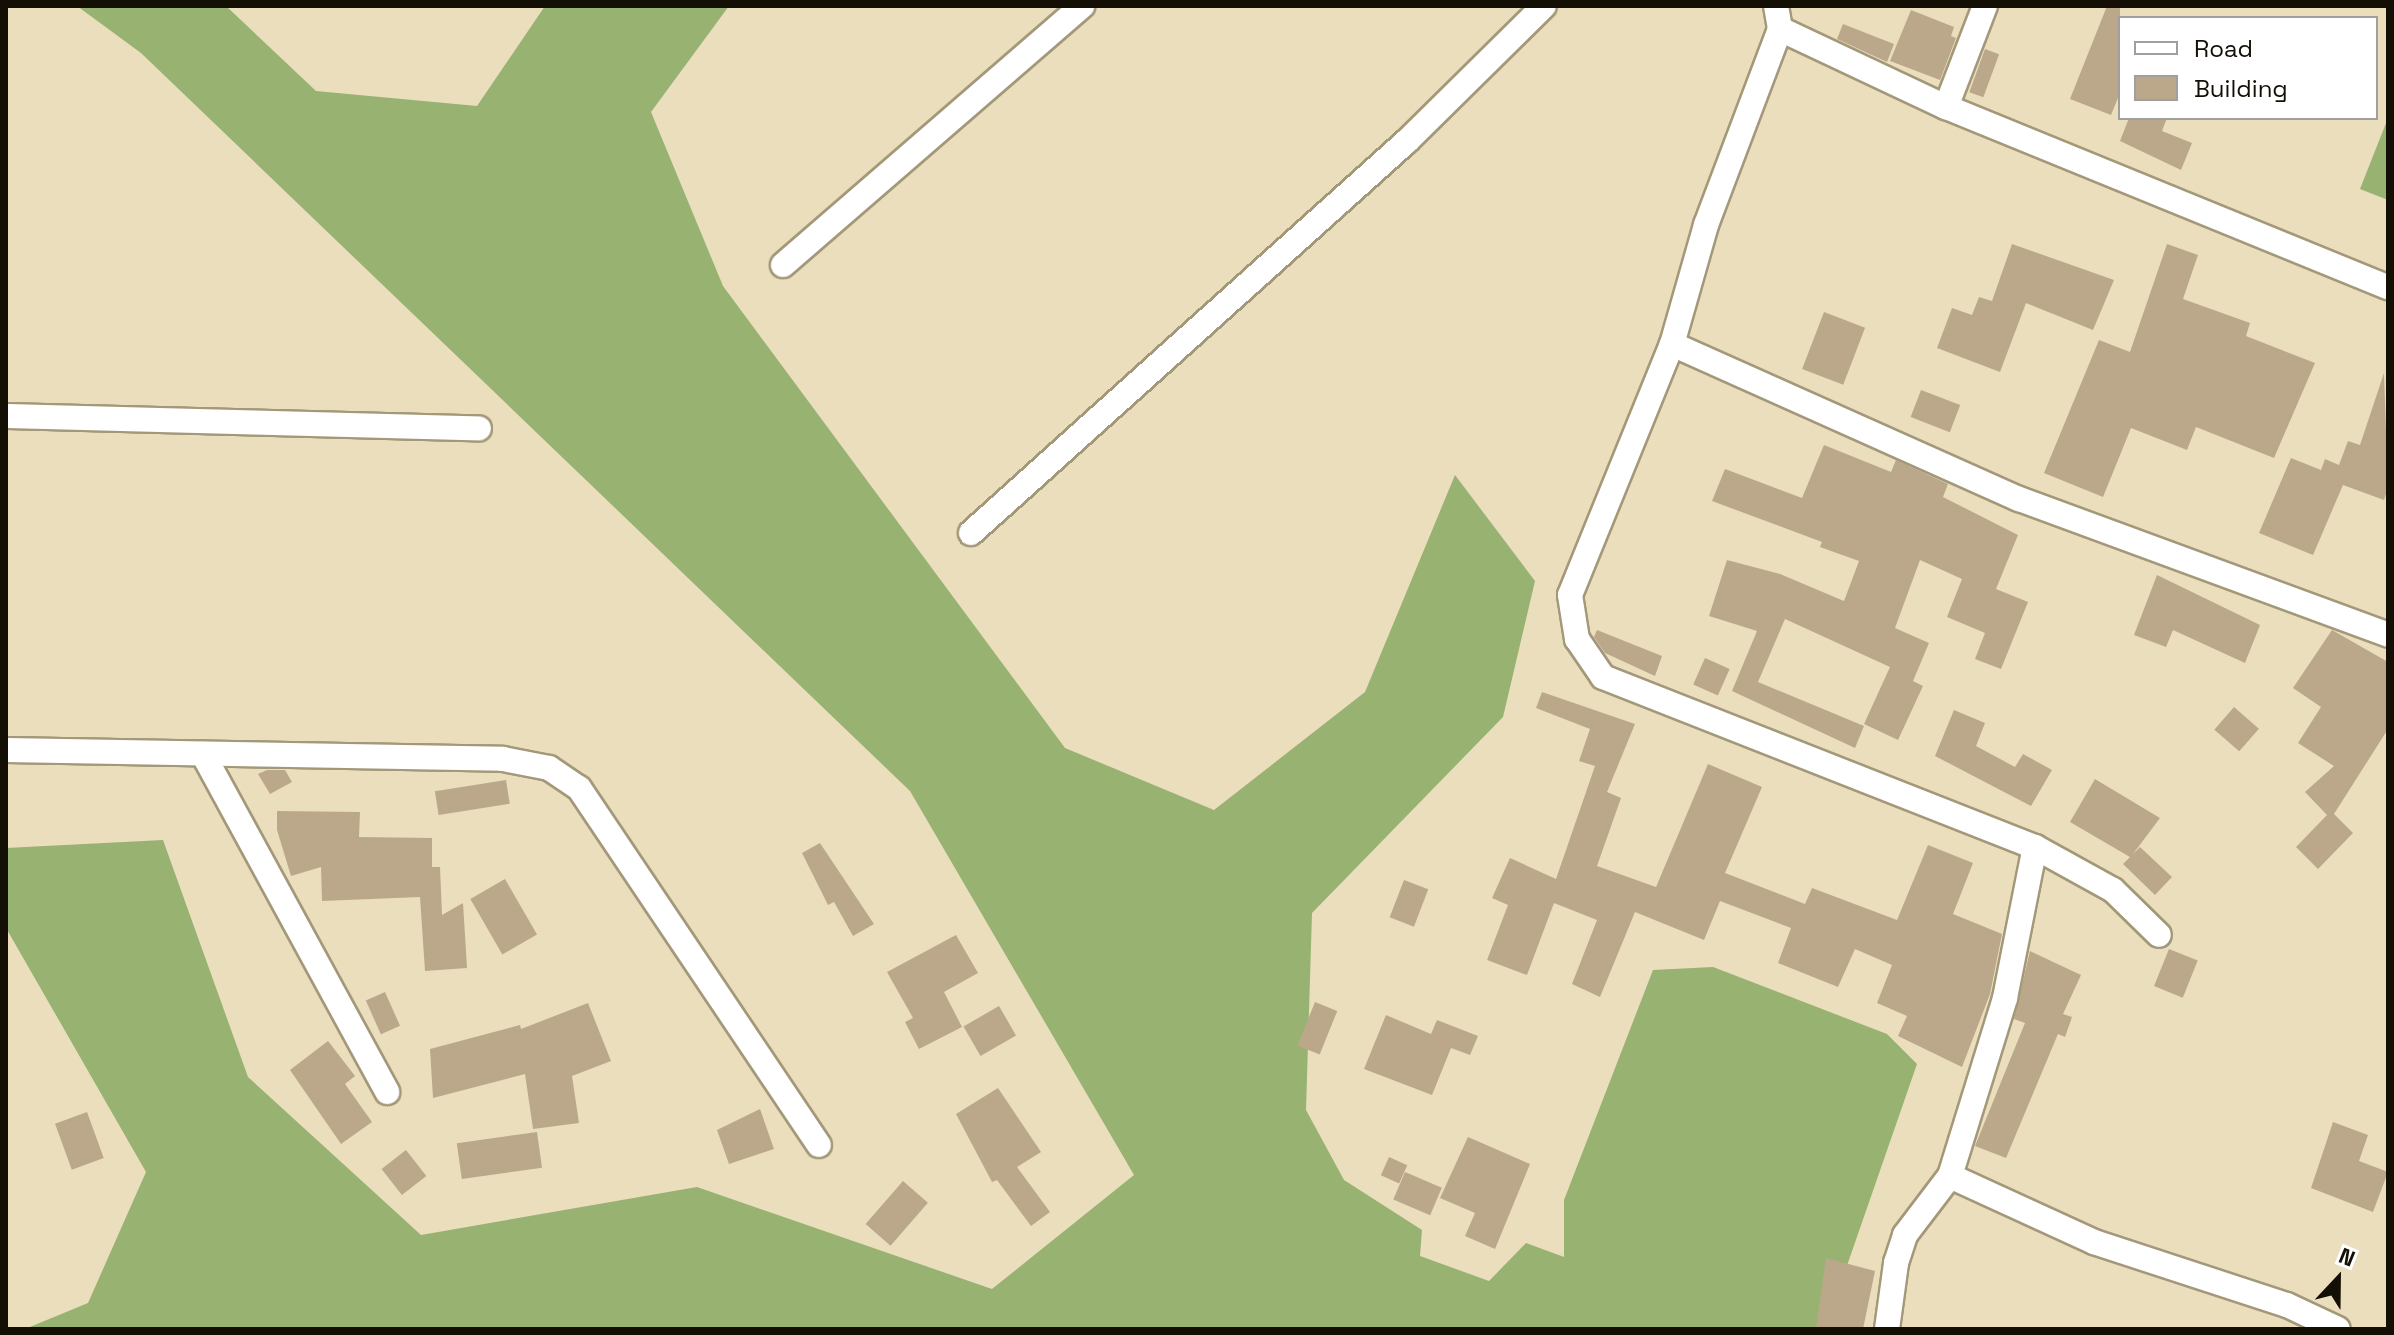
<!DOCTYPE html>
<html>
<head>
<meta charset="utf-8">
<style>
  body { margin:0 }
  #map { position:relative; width:2394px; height:1335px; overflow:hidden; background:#eadebd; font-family:"Space Grotesk",sans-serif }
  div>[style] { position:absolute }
  .forest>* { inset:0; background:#98b272 }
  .building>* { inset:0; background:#bba88b; transform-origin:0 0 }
  .roads { filter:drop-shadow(2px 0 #a39879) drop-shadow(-2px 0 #a39879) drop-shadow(0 2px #a39879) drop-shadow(0 -2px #a39879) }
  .street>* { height:24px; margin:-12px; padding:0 12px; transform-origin:12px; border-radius:12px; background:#fff }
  span { translate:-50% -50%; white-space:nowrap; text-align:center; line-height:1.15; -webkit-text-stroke:7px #fff; paint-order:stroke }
  .frame { position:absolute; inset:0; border:8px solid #130f04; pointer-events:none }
  .legend { position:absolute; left:2118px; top:16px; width:260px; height:104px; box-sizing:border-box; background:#fff; border:2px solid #a19f9b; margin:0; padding:10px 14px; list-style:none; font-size:24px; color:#130f04 }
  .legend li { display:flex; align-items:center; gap:16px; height:40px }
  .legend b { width:40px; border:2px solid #a19f9b }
  .north { position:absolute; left:2298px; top:1239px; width:80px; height:80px; -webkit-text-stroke:6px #fff; paint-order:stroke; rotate:22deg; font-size:22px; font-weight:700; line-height:32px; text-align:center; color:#130f04 }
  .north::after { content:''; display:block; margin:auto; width:28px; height:36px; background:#130f04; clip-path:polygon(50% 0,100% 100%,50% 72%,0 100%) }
</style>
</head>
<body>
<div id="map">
  <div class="forest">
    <div style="clip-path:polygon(77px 6px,226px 6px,316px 91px,477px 106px,545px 6px,729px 6px,651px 112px,723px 286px,1065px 748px,1214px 810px,1365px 692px,1455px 475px,1535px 581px,1503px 717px,1312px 913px,1306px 1110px,1344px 1180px,1422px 1230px,1420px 1256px,1489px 1281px,1526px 1243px,1564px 1257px,1564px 1200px,1653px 970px,1713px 967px,1887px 1034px,1917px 1064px,1825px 1329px,25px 1329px,88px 1303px,146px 1172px,6px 928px,6px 848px,163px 840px,248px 1077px,421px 1235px,697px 1187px,992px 1289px,1134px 1175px,910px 791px,141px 53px)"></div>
    <div style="clip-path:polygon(2388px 118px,2388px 200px,2360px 189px)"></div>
  </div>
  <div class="building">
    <div style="clip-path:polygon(2107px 6px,2120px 6px,2120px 93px,2111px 115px,2070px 99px)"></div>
    <div style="clip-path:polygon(1911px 10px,1954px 27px,1951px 36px,1956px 38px,1940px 80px,1890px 61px)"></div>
    <div style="clip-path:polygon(1843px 24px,1894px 44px,1887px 62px,1837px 39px)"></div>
    <div style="left:1985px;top:49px;width:15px;height:46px;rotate:20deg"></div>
    <div style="clip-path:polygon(2129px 118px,2167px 118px,2162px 131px,2192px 143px,2181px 170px,2120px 141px)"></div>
    <div style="clip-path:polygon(2012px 244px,2114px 280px,2093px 330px,2026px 303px,2000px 372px,1937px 348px,1952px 308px,1972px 315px,1979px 297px,1992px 301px)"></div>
    <div style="clip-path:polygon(2167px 244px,2198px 255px,2183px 299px,2250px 323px,2246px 336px,2315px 363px,2274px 458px,2196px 427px,2187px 450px,2131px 428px,2103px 497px,2044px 473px,2099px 340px,2130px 352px)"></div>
    <div style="left:1824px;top:312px;width:44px;height:61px;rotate:21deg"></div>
    <div style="clip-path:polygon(2384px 373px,2388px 488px,2384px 500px,2343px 485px,2313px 555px,2259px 533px,2291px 458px,2321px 470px,2325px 459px,2339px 465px,2348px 441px,2360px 445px)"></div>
    <div style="left:1921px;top:390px;width:42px;height:29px;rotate:21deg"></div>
    <div style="clip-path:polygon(1824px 445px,1891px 472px,1896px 460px,1948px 484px,1943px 497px,2018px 535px,1996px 589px,2028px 602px,2001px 669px,1975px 659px,1985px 633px,1947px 617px,1962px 579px,1920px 560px,1895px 628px,1929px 643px,1913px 681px,1923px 686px,1898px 740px,1864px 724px,1890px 667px,1785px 619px,1758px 682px,1864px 726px,1855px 748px,1732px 691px,1757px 631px,1709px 616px,1727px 560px,1780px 574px,1844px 601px,1859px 561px,1820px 547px,1822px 542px,1712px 501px,1725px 469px,1802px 498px)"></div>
    <div style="clip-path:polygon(2157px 575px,2260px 625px,2245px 663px,2173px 630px,2166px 647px,2134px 635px)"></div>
    <div style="clip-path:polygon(1597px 630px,1662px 656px,1655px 676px,1605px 653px,1594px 637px)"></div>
    <div style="clip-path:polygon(2332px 630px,2388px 662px,2388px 729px,2334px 814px,2353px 833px,2318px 869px,2296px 847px,2327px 815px,2305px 792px,2334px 766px,2298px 743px,2321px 707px,2293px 688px)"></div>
    <div style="left:1705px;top:658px;width:27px;height:29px;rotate:24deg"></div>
    <div style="clip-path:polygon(1542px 692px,1635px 724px,1607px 792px,1621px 798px,1597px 866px,1656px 887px,1708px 764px,1762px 787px,1725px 873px,1805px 904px,1812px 888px,1897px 920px,1928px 845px,1973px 863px,1953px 914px,2002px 934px,1990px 994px,1962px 1067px,1898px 1036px,1907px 1016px,1877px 1003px,1892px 965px,1855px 949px,1838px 987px,1778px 963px,1791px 928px,1720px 901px,1704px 940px,1635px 912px,1600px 997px,1572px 984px,1597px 920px,1554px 903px,1527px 975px,1487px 960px,1508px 905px,1492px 898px,1510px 858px,1556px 879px,1595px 766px,1579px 761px,1590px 729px,1536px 708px)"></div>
    <div style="left:2234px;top:707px;width:33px;height:30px;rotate:41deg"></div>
    <div style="clip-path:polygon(1954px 710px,1985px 723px,1976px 746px,2015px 767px,2023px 754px,2052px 770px,2031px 806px,1935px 756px)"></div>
    <div style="clip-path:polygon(267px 770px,285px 770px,292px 782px,270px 794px,258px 774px)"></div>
    <div style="clip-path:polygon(2095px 779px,2160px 818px,2133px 854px,2140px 847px,2172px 877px,2155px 895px,2123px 864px,2130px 857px,2070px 822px)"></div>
    <div style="left:506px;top:780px;width:24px;height:72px;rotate:81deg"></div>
    <div style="clip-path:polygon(277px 811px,360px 812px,359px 837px,432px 838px,432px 867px,440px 867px,442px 915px,463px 903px,467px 968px,425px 971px,420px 897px,322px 901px,321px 867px,291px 876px,277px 830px)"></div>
    <div style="clip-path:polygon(820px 843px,874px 924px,853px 936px,834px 902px,828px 905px,802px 853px)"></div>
    <div style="left:505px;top:879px;width:64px;height:40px;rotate:60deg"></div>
    <div style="left:1404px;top:880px;width:26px;height:40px;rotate:21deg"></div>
    <div style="clip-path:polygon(956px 935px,978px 973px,944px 992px,962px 1027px,919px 1049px,905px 1022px,913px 1018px,887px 972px)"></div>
    <div style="left:2169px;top:949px;width:31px;height:40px;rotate:22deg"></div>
    <div style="clip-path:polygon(2030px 951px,2081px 975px,2063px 1014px,2072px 1017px,2065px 1037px,2058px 1034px,2006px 1158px,1975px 1146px,2025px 1023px,2014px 1019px)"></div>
    <div style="left:385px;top:992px;width:37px;height:21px;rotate:66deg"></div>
    <div style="left:1315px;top:1002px;width:24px;height:47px;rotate:22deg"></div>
    <div style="clip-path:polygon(588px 1003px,611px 1061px,572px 1076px,579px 1123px,533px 1129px,525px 1074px,433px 1098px,430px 1049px,520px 1025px,521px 1029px)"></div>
    <div style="left:999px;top:1006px;width:34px;height:41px;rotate:60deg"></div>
    <div style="clip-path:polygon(1386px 1015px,1431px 1034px,1437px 1020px,1478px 1036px,1470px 1055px,1451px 1048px,1432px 1095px,1364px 1069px)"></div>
    <div style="clip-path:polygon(328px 1041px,355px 1076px,345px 1084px,372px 1122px,341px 1144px,290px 1070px)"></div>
    <div style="clip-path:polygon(998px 1088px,1041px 1152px,1017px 1167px,1050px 1212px,1031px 1226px,997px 1180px,992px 1182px,956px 1114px)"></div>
    <div style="clip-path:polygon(760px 1109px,774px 1149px,729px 1164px,717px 1130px)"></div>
    <div style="left:87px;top:1112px;width:49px;height:34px;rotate:70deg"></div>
    <div style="clip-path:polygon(2333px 1122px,2368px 1135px,2359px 1161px,2388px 1172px,2373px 1212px,2311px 1188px)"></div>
    <div style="left:537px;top:1132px;width:36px;height:81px;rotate:82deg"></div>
    <div style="clip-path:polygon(1468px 1137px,1530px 1164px,1495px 1249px,1465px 1236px,1475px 1213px,1440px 1198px)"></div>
    <div style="left:406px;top:1150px;width:33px;height:31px;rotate:52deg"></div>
    <div style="left:1389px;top:1157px;width:20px;height:20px;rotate:24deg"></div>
    <div style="left:1405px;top:1172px;width:40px;height:30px;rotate:23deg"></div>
    <div style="left:903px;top:1181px;width:33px;height:57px;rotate:41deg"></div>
    <div style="clip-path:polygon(1826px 1258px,1875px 1271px,1863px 1329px,1816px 1329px)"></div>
  </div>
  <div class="roads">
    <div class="street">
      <div style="left:1776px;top:6px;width:23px;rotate:80deg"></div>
      <div style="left:1780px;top:29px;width:210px;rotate:110.7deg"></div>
      <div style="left:1706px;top:225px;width:124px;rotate:105.9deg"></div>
      <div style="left:1672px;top:344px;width:271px;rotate:112.1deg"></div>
      <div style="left:1570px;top:595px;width:45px;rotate:81deg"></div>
      <div style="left:1577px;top:639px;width:46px;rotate:55.6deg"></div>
      <div style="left:1603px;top:677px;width:464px;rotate:21.5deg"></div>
      <div style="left:2035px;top:847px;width:89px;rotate:28.9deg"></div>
      <div style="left:2113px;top:890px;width:64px;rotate:44.4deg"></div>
      <div style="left:1780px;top:29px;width:183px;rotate:25.2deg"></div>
      <div style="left:1946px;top:107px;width:477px;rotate:22.2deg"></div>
      <div style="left:1946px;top:107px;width:108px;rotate:-68.9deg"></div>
      <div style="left:783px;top:265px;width:396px;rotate:-40.9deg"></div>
      <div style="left:1672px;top:344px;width:380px;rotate:24.1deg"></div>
      <div style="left:2019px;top:499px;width:393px;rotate:20.2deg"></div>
      <div style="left:6px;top:416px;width:473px;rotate:1.5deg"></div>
      <div style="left:971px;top:533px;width:586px;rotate:-41.96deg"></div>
      <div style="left:1407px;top:141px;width:192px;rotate:-44.6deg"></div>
      <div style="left:6px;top:750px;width:497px;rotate:1deg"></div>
      <div style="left:503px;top:759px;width:47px;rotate:11.1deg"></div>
      <div style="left:549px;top:768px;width:36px;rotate:34deg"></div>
      <div style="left:579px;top:788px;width:430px;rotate:56.1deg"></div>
      <div style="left:203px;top:754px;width:385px;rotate:61.4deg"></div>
      <div style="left:1950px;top:1176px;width:158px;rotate:24.6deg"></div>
      <div style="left:2094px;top:1242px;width:203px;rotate:18.1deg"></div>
      <div style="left:2287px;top:1305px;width:56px;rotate:25.2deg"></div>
      <div style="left:1887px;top:1329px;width:67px;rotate:-82.2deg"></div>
      <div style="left:1896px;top:1263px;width:29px;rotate:-72deg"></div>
      <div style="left:1905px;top:1235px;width:74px;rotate:-52.7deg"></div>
      <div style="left:1950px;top:1176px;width:186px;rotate:-72.8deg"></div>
      <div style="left:2005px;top:998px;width:154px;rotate:-78.8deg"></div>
    </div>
  </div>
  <div class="frame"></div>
  <ul class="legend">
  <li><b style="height:10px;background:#fff"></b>Road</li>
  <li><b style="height:22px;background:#bba88b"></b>Building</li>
  </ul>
  <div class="north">N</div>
</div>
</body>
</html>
